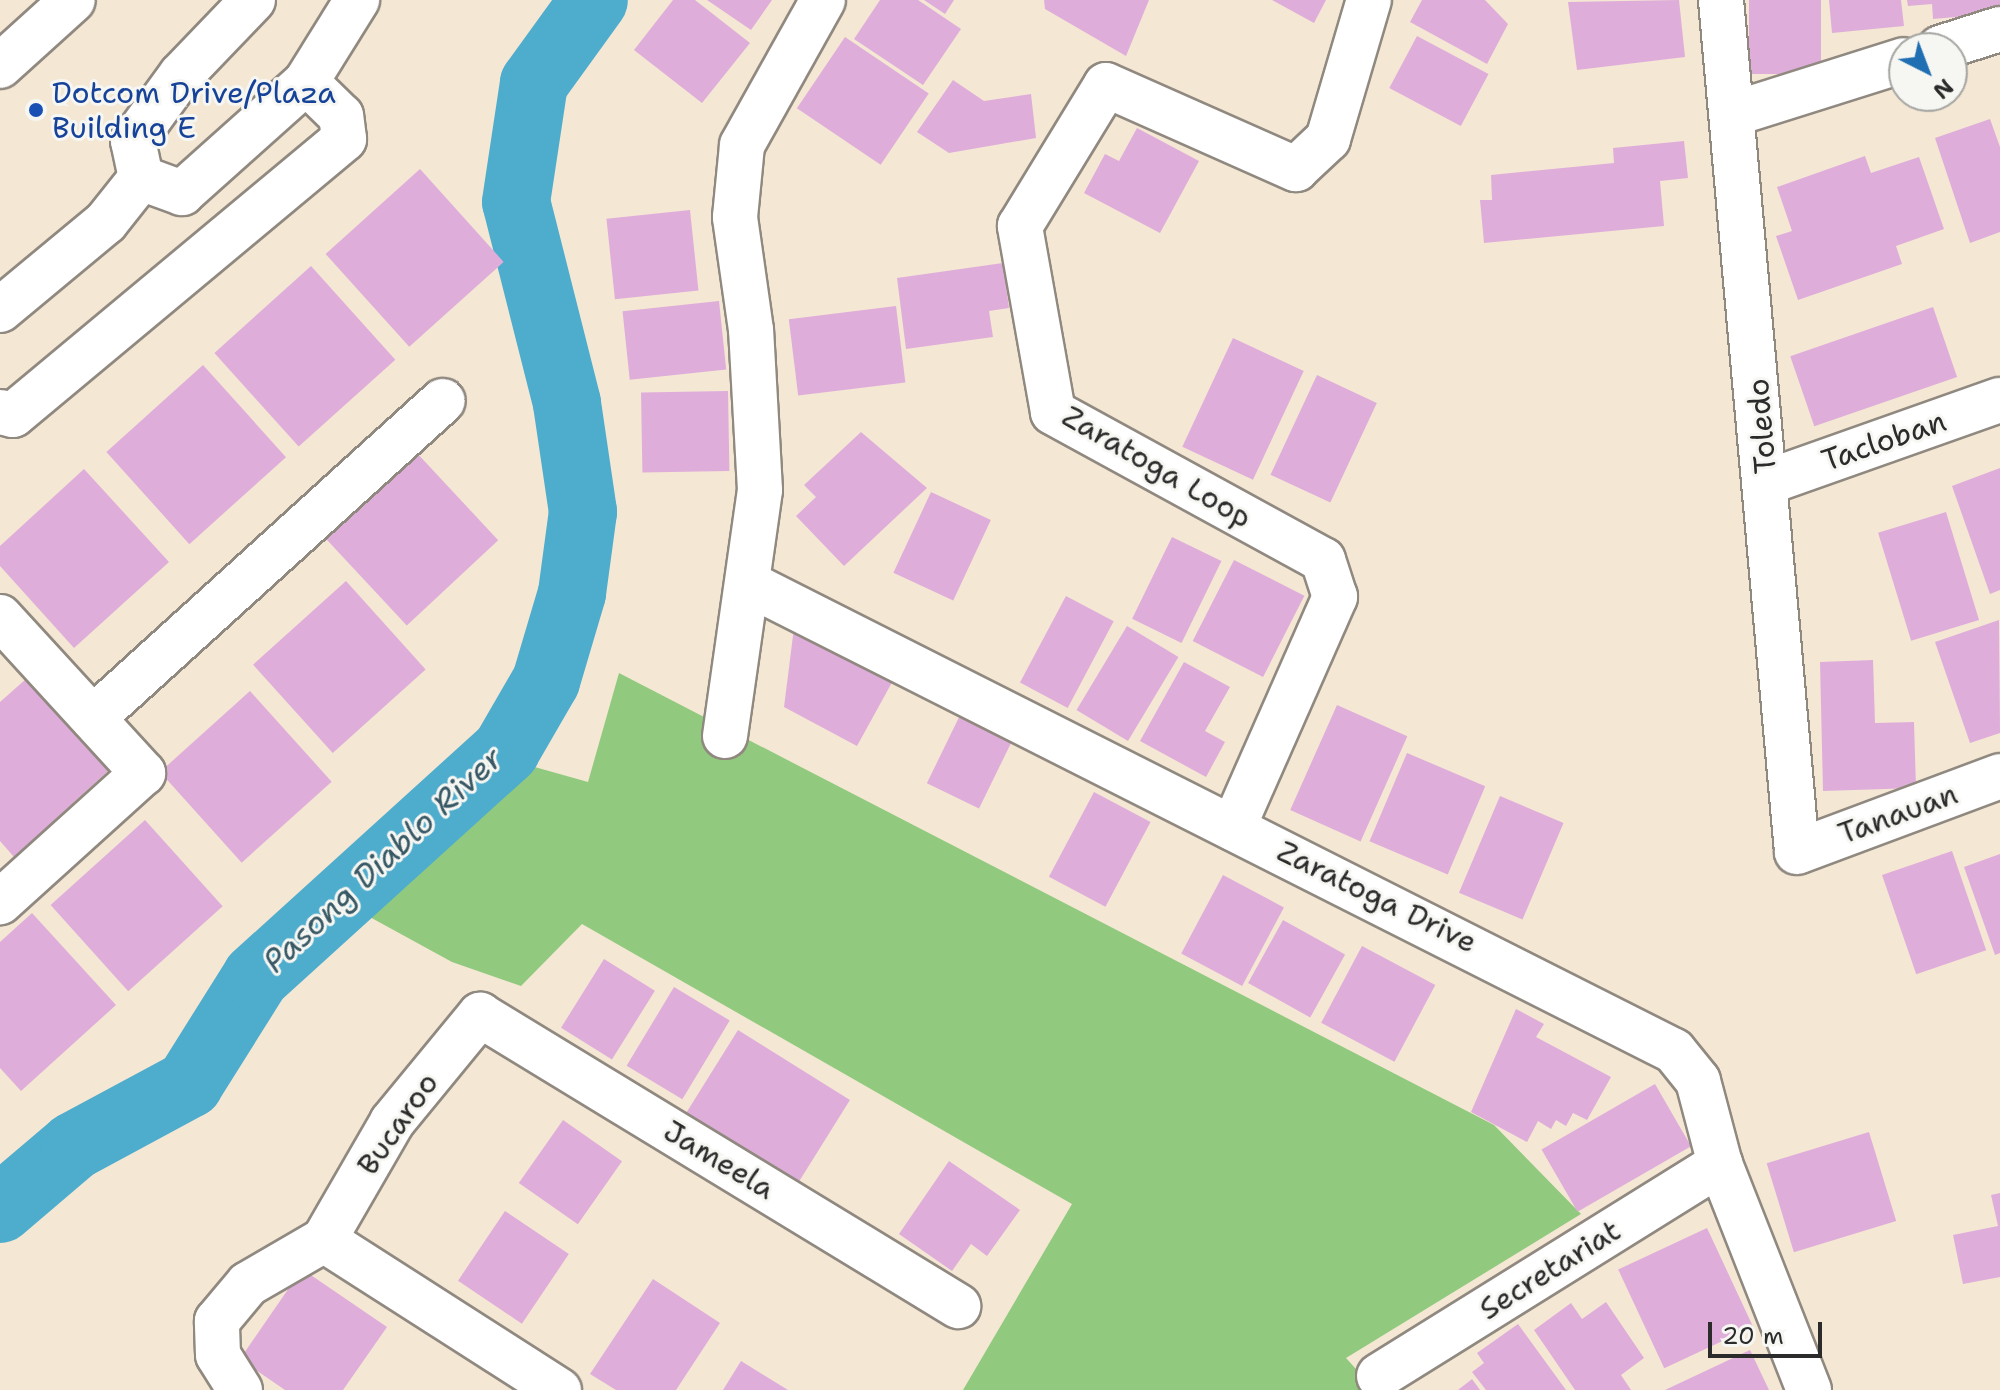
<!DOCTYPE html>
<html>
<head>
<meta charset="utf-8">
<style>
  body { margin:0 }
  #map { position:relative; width:2000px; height:1390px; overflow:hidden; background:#f4e7d4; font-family:"Shantell Sans",sans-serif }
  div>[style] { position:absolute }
  .green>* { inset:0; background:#91ca7e }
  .river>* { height:68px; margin:-34px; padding:0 34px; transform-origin:34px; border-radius:34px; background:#4eaccd }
  .building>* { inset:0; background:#dfadda; transform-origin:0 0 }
  .roads { filter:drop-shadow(2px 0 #908980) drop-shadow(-2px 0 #908980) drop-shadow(0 2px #908980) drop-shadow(0 -2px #908980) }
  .minor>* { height:44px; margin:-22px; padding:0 22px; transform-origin:22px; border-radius:22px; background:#fff }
  .dots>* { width:22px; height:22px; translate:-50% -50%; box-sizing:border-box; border:4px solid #f6f6f2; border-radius:50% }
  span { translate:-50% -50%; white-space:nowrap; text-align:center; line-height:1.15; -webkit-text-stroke:6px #f6f6f2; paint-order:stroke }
  .transit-label { font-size:30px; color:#164399 }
  .left { translate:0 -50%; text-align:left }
  .street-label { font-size:30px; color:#2b2b2b }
  .water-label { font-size:32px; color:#375864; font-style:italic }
  .north { position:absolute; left:1888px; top:32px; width:80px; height:80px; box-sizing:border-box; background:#f6f6f2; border:2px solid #a5a5a2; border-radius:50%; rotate:138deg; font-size:22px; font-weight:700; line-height:32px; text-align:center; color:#2b2b2b }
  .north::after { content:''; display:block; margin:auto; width:28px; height:36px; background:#1f6fb2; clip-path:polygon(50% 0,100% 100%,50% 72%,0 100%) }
  .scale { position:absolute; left:1708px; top:1322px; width:114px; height:36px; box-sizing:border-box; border:4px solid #2b2b2b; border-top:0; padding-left:10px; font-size:24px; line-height:28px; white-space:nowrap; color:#2b2b2b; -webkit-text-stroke:6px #f6f6f2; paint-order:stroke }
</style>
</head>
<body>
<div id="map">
  <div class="green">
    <div style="clip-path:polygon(619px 673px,1494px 1125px,1581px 1214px,1346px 1358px,1375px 1390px,963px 1390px,1072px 1204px,582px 924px,521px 986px,452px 962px,357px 910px,517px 762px,588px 782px)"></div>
  </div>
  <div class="river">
    <div style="left:0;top:1209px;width:97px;rotate:-40.4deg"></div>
    <div style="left:74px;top:1146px;width:131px;rotate:-28.3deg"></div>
    <div style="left:189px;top:1084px;width:126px;rotate:-57.9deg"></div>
    <div style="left:256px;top:977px;width:338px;rotate:-42.2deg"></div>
    <div style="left:506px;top:750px;width:80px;rotate:-59.9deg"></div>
    <div style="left:546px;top:681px;width:92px;rotate:-73.5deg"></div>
    <div style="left:572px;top:593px;width:82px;rotate:-82.3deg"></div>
    <div style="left:583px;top:512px;width:110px;rotate:-98.4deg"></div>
    <div style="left:567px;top:403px;width:207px;rotate:-104.2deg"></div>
    <div style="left:516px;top:202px;width:120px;rotate:-81.4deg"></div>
    <div style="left:534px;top:83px;width:102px;rotate:-54.1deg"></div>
  </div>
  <div class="building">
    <div style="clip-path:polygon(673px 0,695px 0,750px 43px,702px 103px,634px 50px)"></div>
    <div style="clip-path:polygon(707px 0,772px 0,751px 30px)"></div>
    <div style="clip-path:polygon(880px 0,918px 0,961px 29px,923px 85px,854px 39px)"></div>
    <div style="clip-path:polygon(924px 0,954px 0,945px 14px)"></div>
    <div style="clip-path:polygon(1044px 0,1149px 0,1126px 56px,1045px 9px)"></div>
    <div style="clip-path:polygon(1272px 0,1326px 0,1314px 23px)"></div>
    <div style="clip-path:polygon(1422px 0,1485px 0,1508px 24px,1487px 64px,1410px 22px)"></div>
    <div style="clip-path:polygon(1679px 0,1685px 57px,1577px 70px,1568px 2px)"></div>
    <div style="left:1749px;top:0;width:72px;height:74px"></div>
    <div style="clip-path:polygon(1829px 0,1901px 0,1904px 26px,1832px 33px)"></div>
    <div style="clip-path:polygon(1907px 0,2000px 0,2000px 13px,1933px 19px,1932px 4px,1908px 6px)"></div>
    <div style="left:1417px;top:36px;width:81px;height:59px;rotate:28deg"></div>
    <div style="left:845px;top:37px;width:101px;height:86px;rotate:34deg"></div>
    <div style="clip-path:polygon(953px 80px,984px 101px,1031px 94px,1036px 138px,949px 153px,917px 132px)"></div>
    <div style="clip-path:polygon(1990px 119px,2000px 147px,2000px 232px,1970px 243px,1935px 138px)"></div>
    <div style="clip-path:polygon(1137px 128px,1199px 161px,1160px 233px,1084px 193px,1105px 154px,1119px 161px)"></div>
    <div style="clip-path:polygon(1684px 141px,1688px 178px,1660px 181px,1664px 226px,1484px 243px,1480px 200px,1492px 200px,1491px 175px,1614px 163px,1613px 148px)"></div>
    <div style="clip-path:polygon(1865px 156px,1871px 173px,1919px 157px,1944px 229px,1896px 246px,1902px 264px,1798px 300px,1776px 236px,1792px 231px,1777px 187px)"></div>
    <div style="left:420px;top:169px;width:125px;height:127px;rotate:48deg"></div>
    <div style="left:690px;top:210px;width:81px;height:84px;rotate:84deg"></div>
    <div style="clip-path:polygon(1003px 263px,1009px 308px,989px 311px,993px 337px,906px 349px,897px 278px)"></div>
    <div style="left:311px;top:266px;width:126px;height:130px;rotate:48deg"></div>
    <div style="left:719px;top:301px;width:69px;height:97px;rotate:84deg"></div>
    <div style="left:896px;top:306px;width:77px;height:108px;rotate:83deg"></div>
    <div style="left:1933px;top:307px;width:74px;height:151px;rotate:71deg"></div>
    <div style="left:1233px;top:338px;width:78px;height:120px;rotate:25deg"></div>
    <div style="left:203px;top:365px;width:124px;height:130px;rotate:48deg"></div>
    <div style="left:1317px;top:375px;width:66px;height:110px;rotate:25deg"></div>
    <div style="left:728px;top:391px;width:80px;height:87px;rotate:89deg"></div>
    <div style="clip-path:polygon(861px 432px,927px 488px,844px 566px,796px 516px,816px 497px,804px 485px)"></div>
    <div style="left:415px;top:451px;width:122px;height:125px;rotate:47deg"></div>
    <div style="clip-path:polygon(2000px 468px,2000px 590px,1990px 594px,1952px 486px)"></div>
    <div style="clip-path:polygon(84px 469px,169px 562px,74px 648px,0 566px,0 546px)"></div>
    <div style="left:931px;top:492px;width:66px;height:89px;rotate:25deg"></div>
    <div style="left:1946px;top:512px;width:113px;height:71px;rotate:73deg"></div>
    <div style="left:1172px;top:537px;width:55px;height:91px;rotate:26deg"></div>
    <div style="left:1234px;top:560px;width:79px;height:91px;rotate:27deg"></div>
    <div style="left:346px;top:581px;width:119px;height:125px;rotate:48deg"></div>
    <div style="left:1066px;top:596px;width:54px;height:98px;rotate:28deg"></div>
    <div style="clip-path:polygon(796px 612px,901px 666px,857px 746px,784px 707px)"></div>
    <div style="clip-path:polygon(1999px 620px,2000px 733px,1970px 743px,1935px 642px)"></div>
    <div style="left:1127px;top:626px;width:60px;height:98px;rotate:31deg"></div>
    <div style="clip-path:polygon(1873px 660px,1875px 723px,1914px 722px,1916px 788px,1823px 791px,1820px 662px)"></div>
    <div style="clip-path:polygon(1184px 662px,1230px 687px,1205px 731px,1225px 742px,1206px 777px,1140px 741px)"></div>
    <div style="clip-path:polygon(26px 679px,109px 770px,14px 857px,0 841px,0 702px)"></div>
    <div style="left:250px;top:691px;width:122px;height:121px;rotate:48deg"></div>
    <div style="left:965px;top:705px;width:58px;height:87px;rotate:26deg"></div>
    <div style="left:1337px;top:705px;width:77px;height:115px;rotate:24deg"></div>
    <div style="left:1407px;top:753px;width:85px;height:96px;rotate:23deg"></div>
    <div style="left:1094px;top:792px;width:64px;height:96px;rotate:28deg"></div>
    <div style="left:1500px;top:796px;width:69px;height:105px;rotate:23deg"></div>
    <div style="left:145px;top:820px;width:116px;height:127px;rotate:48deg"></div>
    <div style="left:1952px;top:851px;width:105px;height:74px;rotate:71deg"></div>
    <div style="clip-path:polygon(2000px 854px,2000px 953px,1995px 955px,1964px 867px)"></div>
    <div style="left:1223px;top:875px;width:69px;height:89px;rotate:28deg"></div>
    <div style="clip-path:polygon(32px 913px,116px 1005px,21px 1091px,0 1068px,0 942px)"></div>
    <div style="left:1283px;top:920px;width:71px;height:72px;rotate:29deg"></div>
    <div style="left:1362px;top:946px;width:83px;height:87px;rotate:28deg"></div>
    <div style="left:604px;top:959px;width:60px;height:81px;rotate:32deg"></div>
    <div style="left:674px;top:987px;width:65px;height:92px;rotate:31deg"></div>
    <div style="clip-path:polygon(1516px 1009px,1544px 1024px,1536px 1037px,1611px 1077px,1587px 1120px,1573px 1113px,1566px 1126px,1556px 1120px,1551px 1129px,1538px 1121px,1527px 1142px,1471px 1112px)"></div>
    <div style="left:738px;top:1030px;width:132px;height:100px;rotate:32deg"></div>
    <div style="left:1655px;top:1084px;width:72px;height:131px;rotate:60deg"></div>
    <div style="left:563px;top:1120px;width:72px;height:77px;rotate:35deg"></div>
    <div style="left:1869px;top:1132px;width:93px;height:107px;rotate:73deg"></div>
    <div style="clip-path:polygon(949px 1161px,1020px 1210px,987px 1256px,971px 1244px,952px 1271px,899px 1234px)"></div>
    <div style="clip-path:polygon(2000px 1193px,2000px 1277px,1963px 1284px,1953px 1235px,1998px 1226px,1991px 1195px)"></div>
    <div style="left:505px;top:1211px;width:77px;height:84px;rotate:34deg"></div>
    <div style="left:1707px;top:1228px;width:109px;height:98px;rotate:65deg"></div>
    <div style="clip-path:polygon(302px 1269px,387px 1327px,343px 1390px,285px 1390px,240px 1359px)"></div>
    <div style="clip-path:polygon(653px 1279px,720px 1323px,676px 1390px,616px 1390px,590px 1374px)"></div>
    <div style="clip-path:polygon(1606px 1302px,1644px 1358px,1621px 1375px,1631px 1390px,1575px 1390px,1534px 1330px,1571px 1303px,1582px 1319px)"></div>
    <div style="clip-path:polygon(1518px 1324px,1566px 1390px,1486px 1390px,1472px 1372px,1484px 1363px,1477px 1353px)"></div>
    <div style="clip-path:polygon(1750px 1350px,1769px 1390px,1665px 1390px)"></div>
    <div style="clip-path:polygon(741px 1361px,788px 1390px,723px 1390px)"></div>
    <div style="clip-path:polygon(1472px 1379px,1480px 1390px,1458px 1390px)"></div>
  </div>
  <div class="roads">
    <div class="minor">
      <div style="left:1721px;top:0;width:855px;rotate:84.9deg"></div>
      <div style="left:1797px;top:852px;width:217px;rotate:-20.5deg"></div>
      <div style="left:1940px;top:48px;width:63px;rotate:-17.6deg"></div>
      <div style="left:0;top:66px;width:98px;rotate:-42.1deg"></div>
      <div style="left:1733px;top:114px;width:179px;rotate:-17.5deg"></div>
      <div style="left:141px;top:178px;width:38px;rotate:-102deg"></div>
      <div style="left:133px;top:141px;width:82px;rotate:-54deg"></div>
      <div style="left:181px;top:75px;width:104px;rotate:-46.2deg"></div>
      <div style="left:0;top:310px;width:138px;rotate:-39.7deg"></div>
      <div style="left:106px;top:222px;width:56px;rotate:-51.5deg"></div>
      <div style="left:141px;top:178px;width:44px;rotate:20.1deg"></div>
      <div style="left:182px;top:193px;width:166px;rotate:-41.8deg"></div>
      <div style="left:306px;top:82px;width:97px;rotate:-58.1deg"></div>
      <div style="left:0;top:412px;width:13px;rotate:13deg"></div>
      <div style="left:13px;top:415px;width:431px;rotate:-39.8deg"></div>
      <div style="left:344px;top:139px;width:23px;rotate:-97deg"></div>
      <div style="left:341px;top:116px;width:49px;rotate:-135.8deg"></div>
      <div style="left:1768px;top:482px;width:246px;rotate:-19.5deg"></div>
      <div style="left:749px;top:584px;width:1036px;rotate:26.79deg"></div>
      <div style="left:1674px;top:1051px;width:38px;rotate:51deg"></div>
      <div style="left:1698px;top:1081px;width:86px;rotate:75.2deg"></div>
      <div style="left:1720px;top:1164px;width:243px;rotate:68.5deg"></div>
      <div style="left:0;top:617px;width:212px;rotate:47.5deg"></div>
      <div style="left:143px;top:773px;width:193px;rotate:137.9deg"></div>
      <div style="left:93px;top:718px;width:472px;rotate:-42.2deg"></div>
      <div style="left:725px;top:736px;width:248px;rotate:-81.9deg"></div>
      <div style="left:760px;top:490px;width:160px;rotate:-93.2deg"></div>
      <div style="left:751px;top:330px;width:114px;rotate:-98.1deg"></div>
      <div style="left:735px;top:217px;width:72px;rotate:-84.4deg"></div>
      <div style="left:742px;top:145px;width:166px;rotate:-60.8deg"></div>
      <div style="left:1233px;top:828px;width:253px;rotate:-66.2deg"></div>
      <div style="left:1335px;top:597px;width:39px;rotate:-108deg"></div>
      <div style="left:1323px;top:560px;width:308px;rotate:-151.3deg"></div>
      <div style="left:1053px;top:412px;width:189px;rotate:-100.1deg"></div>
      <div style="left:1020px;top:226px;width:165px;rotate:-58.6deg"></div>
      <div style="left:1106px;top:85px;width:208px;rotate:23.9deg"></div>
      <div style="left:1296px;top:169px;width:44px;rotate:-43.2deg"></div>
      <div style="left:1328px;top:139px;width:145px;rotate:-73.6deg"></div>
      <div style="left:324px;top:1240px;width:136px;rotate:-60deg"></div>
      <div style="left:392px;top:1122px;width:139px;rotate:-50.6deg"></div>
      <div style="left:480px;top:1015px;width:560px;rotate:31.33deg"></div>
      <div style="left:324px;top:1240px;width:279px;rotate:32.6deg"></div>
      <div style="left:1379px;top:1376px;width:402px;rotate:-31.9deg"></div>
      <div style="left:240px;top:1390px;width:41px;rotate:-122.2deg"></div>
      <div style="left:218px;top:1355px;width:34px;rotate:-92deg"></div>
      <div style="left:217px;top:1321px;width:48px;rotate:-50deg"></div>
      <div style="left:248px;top:1284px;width:88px;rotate:-30.1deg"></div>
    </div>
  </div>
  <div class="dots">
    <div style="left:36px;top:110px;background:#1a4fb4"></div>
  </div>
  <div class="transit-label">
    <span class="left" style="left:52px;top:110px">Dotcom Drive/Plaza<br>Building E</span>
  </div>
  <div class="street-label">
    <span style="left:1762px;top:426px;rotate:-95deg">Toledo</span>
    <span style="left:1884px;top:441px;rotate:-19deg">Tacloban</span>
    <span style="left:1157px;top:467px;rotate:30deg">Zaratoga Loop</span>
    <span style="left:1898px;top:814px;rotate:-20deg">Tanauan</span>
    <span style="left:1377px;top:897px;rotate:26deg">Zaratoga Drive</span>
    <span style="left:398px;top:1124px;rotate:-55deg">Bucaroo</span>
    <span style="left:719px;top:1160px;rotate:31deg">Jameela</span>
    <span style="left:1550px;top:1270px;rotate:-32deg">Secretariat</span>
  </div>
  <div class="water-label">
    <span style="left:383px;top:860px;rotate:-43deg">Pasong Diablo River</span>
  </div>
  <div class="north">N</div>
  <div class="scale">20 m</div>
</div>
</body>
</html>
